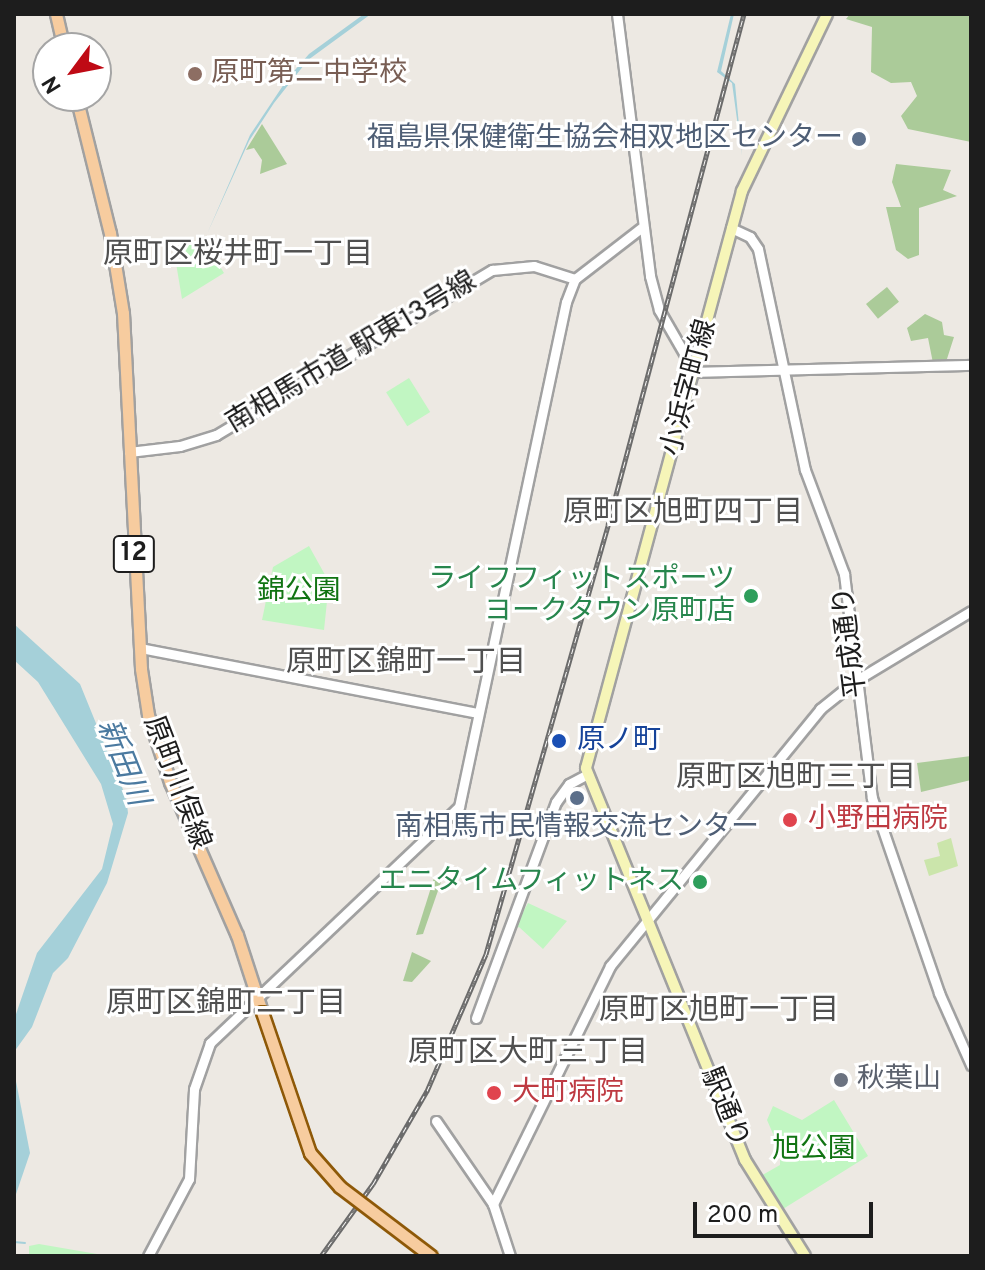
<!DOCTYPE html>
<html>
<head>
<meta charset="utf-8">
<style>
  body { margin:0 }
  #map { position:relative; width:985px; height:1270px; overflow:hidden; background:#ede9e3; font-family:Overpass,"Noto Sans JP",sans-serif }
  div>[style] { position:absolute }
  .grass>* { inset:0; background:#cbe5ab }
  .forest>* { inset:0; background:#abcb99; transform-origin:0 0 }
  .park>* { inset:0; background:#c1f6c2; transform-origin:0 0 }
  .water>* { inset:0; background:#a5d0d9 }
  .stream>* { height:2px; margin:-1px; padding:0 1px; transform-origin:1px; border-radius:1px; background:#a5d0d9 }
  .roads { filter:drop-shadow(2px 0 #a1a1a1) drop-shadow(-2px 0 #a1a1a1) drop-shadow(0 2px #a1a1a1) drop-shadow(0 -2px #a1a1a1) }
  .tertiary>* { height:9px; margin:-4.5px; padding:0 4.5px; transform-origin:4.5px; border-radius:4.5px; background:#fff }
  .secondary>* { height:10px; margin:-5px; padding:0 5px; transform-origin:5px; border-radius:5px; background:#f6f5b8 }
  .primary>* { height:11px; margin:-5.5px; padding:0 5.5px; transform-origin:5.5px; border-radius:5.5px; background:#f7cc9f }
  .rail>* { height:5px; margin-top:-2.5px; transform-origin:0; background:repeating-linear-gradient(90deg,#fff 0 6px,#6b6b6b 0 12px); box-sizing:border-box; border-block:2px solid #6b6b6b }
  .bridges { filter:drop-shadow(2px 0 #8e5908) drop-shadow(-2px 0 #8e5908) drop-shadow(0 2px #8e5908) drop-shadow(0 -2px #8e5908) }
  .primary-bridge>* { height:11px; margin:-5.5px; padding:0 5.5px; transform-origin:5.5px; border-radius:5.5px; background:#f7cc9f }
  .dots>* { width:22px; height:22px; translate:-50% -50%; box-sizing:border-box; border:4px solid #fff; border-radius:50% }
  span { translate:-50% -50%; white-space:nowrap; text-align:center; line-height:1.15; -webkit-text-stroke:6px #fff; paint-order:stroke }
  .shield-label span { padding:2px 6px; background:#fff; border:2px solid; border-radius:6px; -webkit-text-stroke-width:0 }
  .shield-label { font-size:26px; color:#1d1d1d; font-weight:700 }
  .education-label { font-size:28px; color:#785e54 }
  .left { translate:0 -50%; text-align:left }
  .service-label { font-size:28px; color:#4e5e75 }
  .right { translate:-100% -50%; text-align:right }
  .street-label { font-size:28px; color:#1d1d1d }
  .leisure-label { font-size:28px; color:#27864d }
  .park-label { font-size:28px; color:#117413 }
  .transit-label { font-size:28px; color:#164399 }
  .health-label { font-size:28px; color:#be3a42 }
  .worship-label { font-size:28px; color:#5b616d }
  .neighbourhood-label { font-size:30px; color:#505050 }
  .water-label { font-size:30px; color:#4b7aa0; font-style:italic }
  .frame { position:absolute; inset:0; border:16px solid #1d1d1d; pointer-events:none }
  .north { position:absolute; left:32px; top:32px; width:80px; height:80px; box-sizing:border-box; background:#fff; border:2px solid #a5a5a5; border-radius:50%; rotate:238deg; font-size:22px; font-weight:700; line-height:32px; text-align:center; color:#1d1d1d }
  .north::after { content:''; display:block; margin:auto; width:28px; height:36px; background:#bf0a15; clip-path:polygon(50% 0,100% 100%,50% 72%,0 100%) }
  .scale { position:absolute; left:693px; top:1202px; width:180px; height:36px; box-sizing:border-box; border:4px solid #1d1d1d; border-top:0; padding-left:10px; font-size:24px; line-height:28px; white-space:nowrap; color:#1d1d1d; -webkit-text-stroke:6px #fff; paint-order:stroke }
</style>
</head>
<body>
<div id="map">
  <div class="grass">
    <div style="clip-path:polygon(951px 838px,958px 866px,929px 876px,924px 860px,940px 856px,937px 843px)"></div>
  </div>
  <div class="forest">
    <div style="clip-path:polygon(850px 14px,971px 14px,971px 142px,908px 129px,901px 116px,917px 96px,911px 82px,891px 83px,871px 72px,872px 27px,846px 19px)"></div>
    <div style="clip-path:polygon(262px 124px,287px 164px,260px 174px,262px 160px,254px 148px,246px 150px)"></div>
    <div style="clip-path:polygon(896px 164px,951px 170px,943px 190px,957px 196px,919px 208px,919px 255px,908px 259px,896px 250px,886px 207px,901px 207px,892px 182px)"></div>
    <div style="left:887px;top:287px;width:19px;height:27px;rotate:51deg"></div>
    <div style="clip-path:polygon(925px 314px,942px 322px,944px 335px,954px 337px,946px 362px,933px 363px,928px 338px,911px 341px,907px 328px)"></div>
    <div style="clip-path:polygon(971px 756px,971px 780px,921px 792px,917px 763px)"></div>
    <div style="clip-path:polygon(434px 878px,441px 882px,423px 934px,416px 935px)"></div>
    <div style="clip-path:polygon(412px 952px,431px 961px,412px 982px,403px 981px)"></div>
  </div>
  <div class="park">
    <div style="clip-path:polygon(184px 241px,205px 243px,224px 273px,182px 299px,176px 263px,185px 261px)"></div>
    <div style="left:409px;top:378px;width:40px;height:27px;rotate:58deg"></div>
    <div style="clip-path:polygon(309px 546px,329px 582px,324px 630px,262px 620px,273px 567px)"></div>
    <div style="clip-path:polygon(528px 903px,567px 921px,543px 949px,519px 927px,513px 930px)"></div>
    <div style="clip-path:polygon(834px 1100px,868px 1156px,783px 1209px,759px 1177px,780px 1165px,780px 1150px,767px 1120px,773px 1106px,802px 1120px)"></div>
    <div style="clip-path:polygon(39px 1244px,97px 1254px,107px 1256px,29px 1256px,29px 1246px)"></div>
  </div>
  <div class="water">
    <div style="clip-path:polygon(364px 14px,371px 14px,308px 60px,274px 103px,249px 141px,207px 234px,250px 135px,288px 78px,309px 54px)"></div>
    <div style="clip-path:polygon(731px 14px,734px 14px,721px 71px,735px 84px,742px 156px,732px 83px,717px 72px)"></div>
    <div style="clip-path:polygon(14px 624px,80px 684px,126px 797px,128px 813px,107px 883px,68px 958px,53px 973px,32px 1027px,14px 1052px,14px 1020px,37px 953px,102px 869px,113px 824px,101px 784px,38px 682px,14px 660px)"></div>
    <div style="clip-path:polygon(14px 1071px,30px 1153px,14px 1200px)"></div>
  </div>
  <div class="stream">
    <div style="left:14px;top:1242px;width:11px;rotate:5deg"></div>
  </div>
  <div class="roads">
    <div class="tertiary">
      <div style="left:617px;top:14px;width:264px;rotate:82.8deg"></div>
      <div style="left:650px;top:276px;width:35px;rotate:75deg"></div>
      <div style="left:659px;top:310px;width:72px;rotate:59.9deg"></div>
      <div style="left:695px;top:372px;width:276px;rotate:-1.5deg"></div>
      <div style="left:731px;top:228px;width:21px;rotate:25deg"></div>
      <div style="left:750px;top:237px;width:14px;rotate:56deg"></div>
      <div style="left:758px;top:249px;width:226px;rotate:78deg"></div>
      <div style="left:805px;top:470px;width:111px;rotate:69.4deg"></div>
      <div style="left:844px;top:574px;width:226px;rotate:82.9deg"></div>
      <div style="left:872px;top:798px;width:206px;rotate:71deg"></div>
      <div style="left:939px;top:993px;width:79px;rotate:66deg"></div>
      <div style="left:129px;top:452px;width:51px;rotate:-6.7deg"></div>
      <div style="left:180px;top:446px;width:38px;rotate:-17deg"></div>
      <div style="left:216px;top:435px;width:322px;rotate:-30.9deg"></div>
      <div style="left:492px;top:270px;width:42px;rotate:-5.4deg"></div>
      <div style="left:534px;top:266px;width:43px;rotate:17.6deg"></div>
      <div style="left:140px;top:648px;width:344px;rotate:10.9deg"></div>
      <div style="left:476px;top:1018px;width:230px;rotate:-69.7deg"></div>
      <div style="left:556px;top:802px;width:22px;rotate:-54deg"></div>
      <div style="left:569px;top:784px;width:21px;rotate:-28deg"></div>
      <div style="left:436px;top:1121px;width:101px;rotate:55.5deg"></div>
      <div style="left:493px;top:1204px;width:55px;rotate:71.9deg"></div>
      <div style="left:493px;top:1204px;width:265px;rotate:-63.8deg"></div>
      <div style="left:610px;top:966px;width:332px;rotate:-50.7deg"></div>
      <div style="left:820px;top:709px;width:45px;rotate:-38.7deg"></div>
      <div style="left:855px;top:681px;width:135px;rotate:-31.1deg"></div>
      <div style="left:148px;top:1256px;width:87px;rotate:-62deg"></div>
      <div style="left:189px;top:1179px;width:90px;rotate:-86.8deg"></div>
      <div style="left:194px;top:1089px;width:49px;rotate:-70.8deg"></div>
      <div style="left:210px;top:1043px;width:343px;rotate:-43.5deg"></div>
      <div style="left:459px;top:807px;width:516px;rotate:-78.04deg"></div>
      <div style="left:566px;top:302px;width:25px;rotate:-69deg"></div>
      <div style="left:575px;top:279px;width:83px;rotate:-37.7deg"></div>
    </div>
    <div class="secondary">
      <div style="left:805px;top:1256px;width:113px;rotate:-122deg"></div>
      <div style="left:745px;top:1160px;width:423px;rotate:-112.1deg"></div>
      <div style="left:586px;top:768px;width:598px;rotate:-74.87deg"></div>
      <div style="left:742px;top:191px;width:196px;rotate:-64.3deg"></div>
    </div>
    <div class="primary">
      <div style="left:56px;top:14px;width:35px;rotate:77deg"></div>
      <div style="left:76px;top:96px;width:141px;rotate:76.1deg"></div>
      <div style="left:110px;top:233px;width:81px;rotate:80.8deg"></div>
      <div style="left:123px;top:313px;width:356px;rotate:87.1deg"></div>
      <div style="left:141px;top:669px;width:47px;rotate:81.3deg"></div>
      <div style="left:148px;top:715px;width:71px;rotate:71.8deg"></div>
      <div style="left:170px;top:782px;width:167px;rotate:66.4deg"></div>
      <div style="left:237px;top:935px;width:81px;rotate:72deg"></div>
    </div>
  </div>
  <div class="rail">
    <div style="left:321px;top:1256px;width:89px;rotate:-54.2deg"></div>
    <div style="left:373px;top:1184px;width:108px;rotate:-59.9deg"></div>
    <div style="left:427px;top:1091px;width:149px;rotate:-66.7deg"></div>
    <div style="left:486px;top:954px;width:446px;rotate:-74.1deg"></div>
    <div style="left:608px;top:525px;width:529px;rotate:-75.1deg"></div>
  </div>
  <div class="bridges">
    <div class="primary-bridge">
      <div style="left:262px;top:1012px;width:149px;rotate:71.2deg"></div>
      <div style="left:310px;top:1153px;width:45px;rotate:48.6deg"></div>
      <div style="left:340px;top:1187px;width:114px;rotate:37.2deg"></div>
    </div>
  </div>
  <div class="dots">
    <div style="left:195px;top:74px;background:#8d6e63"></div>
    <div style="left:859px;top:139px;background:#5c6f8a"></div>
    <div style="left:751px;top:596px;background:#2e9e5b"></div>
    <div style="left:559px;top:741px;background:#1a4fb4"></div>
    <div style="left:577px;top:798px;background:#5c6f8a"></div>
    <div style="left:790px;top:820px;background:#e0444e"></div>
    <div style="left:700px;top:882px;background:#2e9e5b"></div>
    <div style="left:841px;top:1080px;background:#6b7280"></div>
    <div style="left:494px;top:1093px;background:#e0444e"></div>
  </div>
  <div class="shield-label">
    <span style="left:134px;top:554px">12</span>
  </div>
  <div class="education-label">
    <span class="left" style="left:211px;top:74px">原町第二中学校</span>
  </div>
  <div class="service-label">
    <span class="right" style="left:843px;top:139px">福島県保健衛生協会相双地区センター</span>
    <span style="left:577px;top:828px">南相馬市民情報交流センター</span>
  </div>
  <div class="street-label">
    <span style="left:352px;top:353px;rotate:-31deg">南相馬市道 駅東13号線</span>
    <span style="left:690px;top:388px;rotate:-75deg">小浜字町線</span>
    <span style="left:851px;top:642px;rotate:-97deg">平成通り</span>
    <span style="left:176px;top:783px;rotate:69deg">原町川俣線</span>
    <span style="left:724px;top:1108px;rotate:68deg">駅通り</span>
  </div>
  <div class="leisure-label">
    <span class="right" style="left:735px;top:596px">ライフフィットスポーツ<br>ヨークタウン原町店</span>
    <span class="right" style="left:684px;top:882px">エニタイムフィットネス</span>
  </div>
  <div class="park-label">
    <span style="left:299px;top:592px">錦公園</span>
    <span style="left:814px;top:1150px">旭公園</span>
  </div>
  <div class="transit-label">
    <span class="left" style="left:577px;top:741px">原ノ町</span>
  </div>
  <div class="health-label">
    <span class="left" style="left:808px;top:820px">小野田病院</span>
    <span class="left" style="left:512px;top:1093px">大町病院</span>
  </div>
  <div class="worship-label">
    <span class="left" style="left:857px;top:1080px">秋葉山</span>
  </div>
  <div class="neighbourhood-label">
    <span style="left:238px;top:256px">原町区桜井町一丁目</span>
    <span style="left:683px;top:514px">原町区旭町四丁目</span>
    <span style="left:406px;top:664px">原町区錦町一丁目</span>
    <span style="left:796px;top:779px">原町区旭町三丁目</span>
    <span style="left:226px;top:1005px">原町区錦町二丁目</span>
    <span style="left:719px;top:1012px">原町区旭町一丁目</span>
    <span style="left:528px;top:1054px">原町区大町三丁目</span>
  </div>
  <div class="water-label">
    <span style="left:121px;top:763px;rotate:68deg">新田川</span>
  </div>
  <div class="frame"></div>
  <div class="north">N</div>
  <div class="scale">200 m</div>
</div>
</body>
</html>
